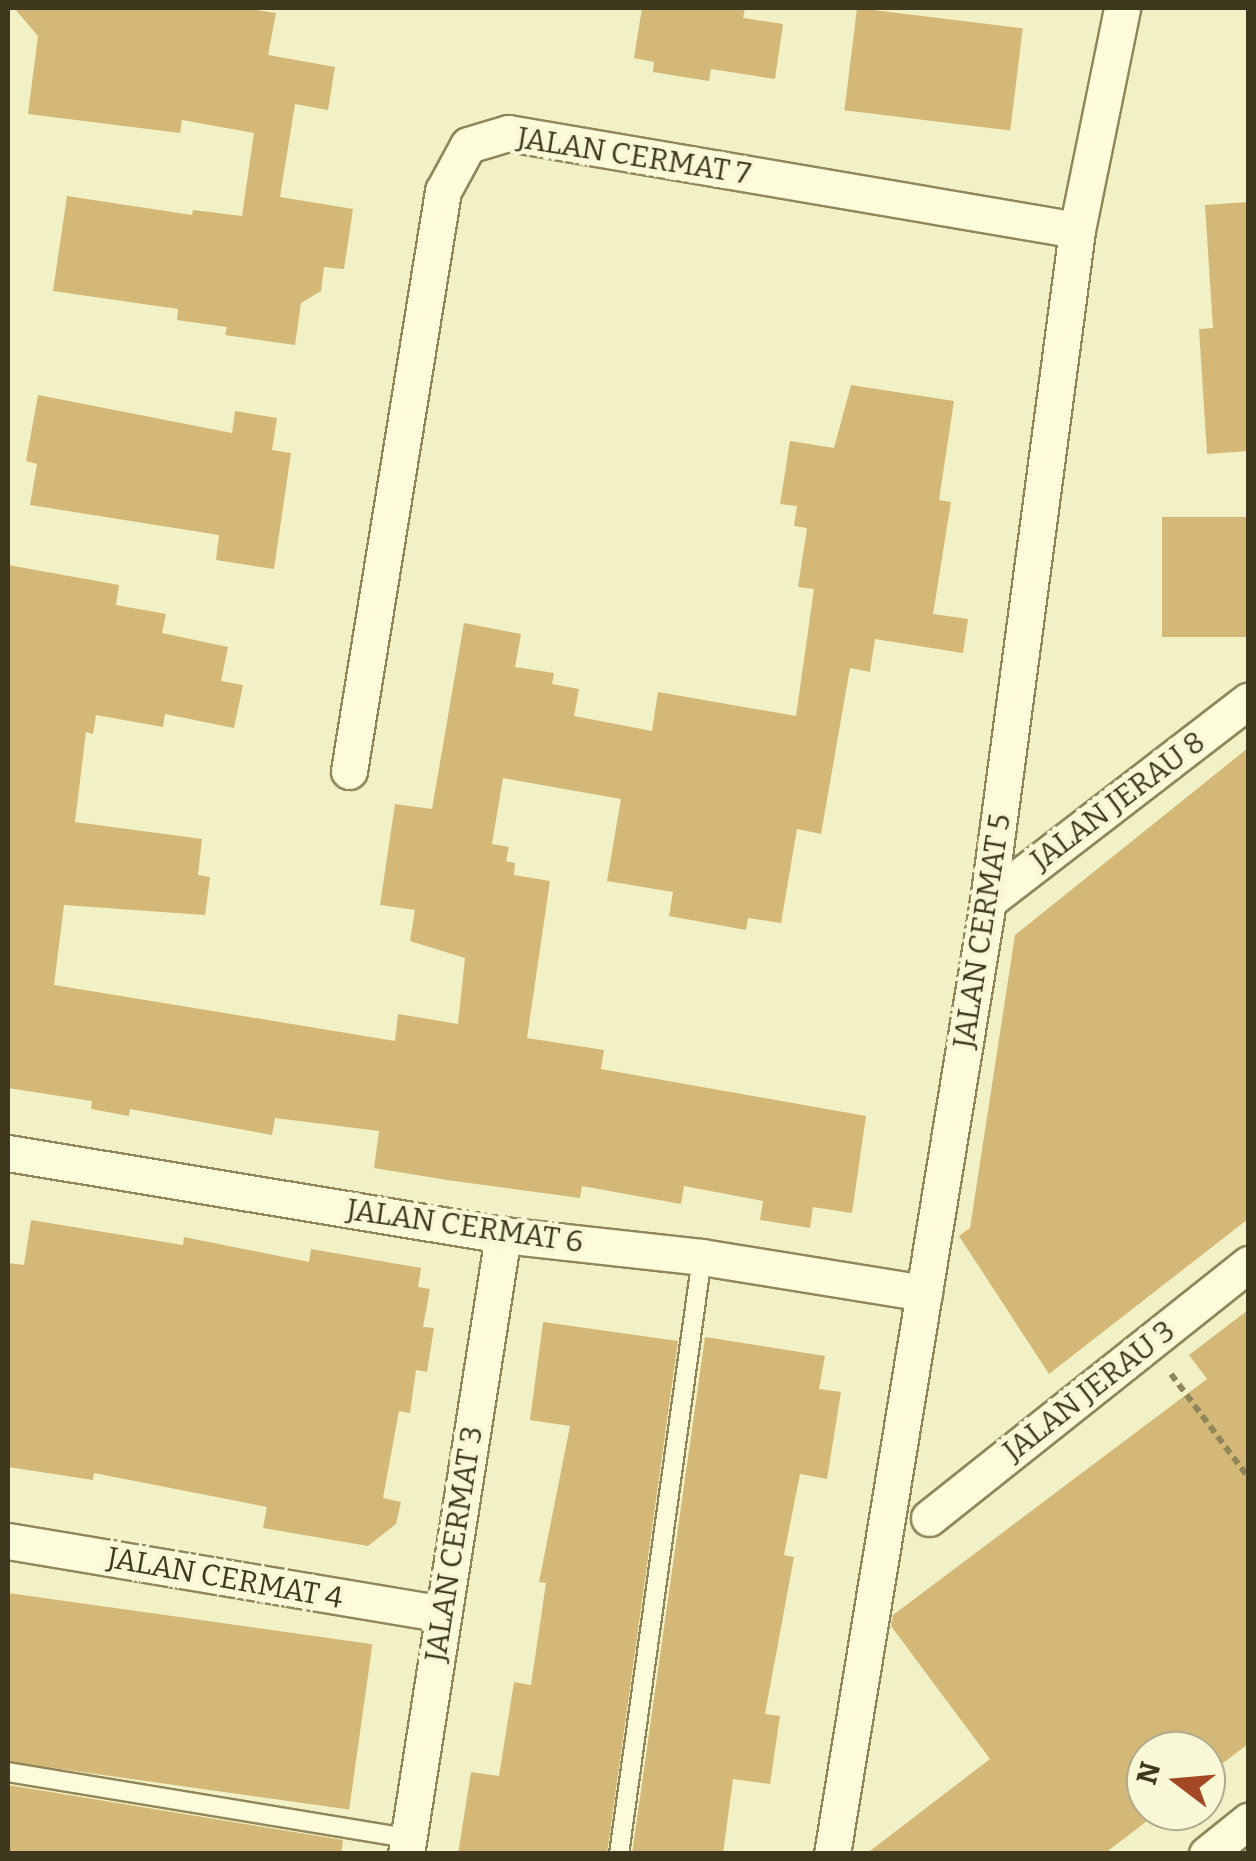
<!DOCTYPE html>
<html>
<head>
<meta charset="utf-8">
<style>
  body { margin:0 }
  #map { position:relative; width:1256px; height:1861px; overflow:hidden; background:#f2f1c6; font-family:Bitter,serif }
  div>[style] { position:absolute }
  .building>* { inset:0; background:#d4b878; transform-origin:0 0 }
  .path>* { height:6px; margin-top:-3px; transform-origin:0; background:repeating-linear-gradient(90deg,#908659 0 8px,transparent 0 13px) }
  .roads { filter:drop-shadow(2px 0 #908659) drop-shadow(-2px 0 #908659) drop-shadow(0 2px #908659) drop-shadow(0 -2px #908659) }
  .lane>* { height:18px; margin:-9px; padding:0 9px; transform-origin:9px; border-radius:9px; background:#fcfbda }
  .street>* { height:35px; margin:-17.5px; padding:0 17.5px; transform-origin:17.5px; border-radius:17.5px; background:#fcfbda }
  span { translate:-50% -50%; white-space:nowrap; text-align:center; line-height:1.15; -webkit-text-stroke:8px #f9f8d6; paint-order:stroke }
  .street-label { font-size:30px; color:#3f371e }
  .frame { position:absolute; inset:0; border:10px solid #3f371e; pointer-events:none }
  .north { position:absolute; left:1126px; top:1731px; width:100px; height:100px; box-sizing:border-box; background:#f9f8d6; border:2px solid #afab8c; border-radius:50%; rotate:286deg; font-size:28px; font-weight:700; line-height:40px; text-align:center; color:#3f371e }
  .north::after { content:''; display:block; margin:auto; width:35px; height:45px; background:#a44724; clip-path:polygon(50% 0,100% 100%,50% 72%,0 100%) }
</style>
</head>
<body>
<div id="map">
  <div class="building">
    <div style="clip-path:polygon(14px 8px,243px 8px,276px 13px,268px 55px,335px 67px,328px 110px,295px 104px,280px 197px,353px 209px,344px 269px,324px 267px,321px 291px,301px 303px,295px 345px,225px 335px,227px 327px,177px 320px,178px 309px,53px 291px,67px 196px,192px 215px,193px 210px,242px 216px,254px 133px,182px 120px,180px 133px,28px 114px,38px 36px)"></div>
    <div style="clip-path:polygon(642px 8px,745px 8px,743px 18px,783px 24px,775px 79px,711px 69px,709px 81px,653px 72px,654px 62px,634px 58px)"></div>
    <div style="left:857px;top:8px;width:167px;height:103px;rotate:7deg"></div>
    <div style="clip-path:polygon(1248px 202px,1248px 451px,1207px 454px,1199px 329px,1213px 328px,1205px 205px)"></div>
    <div style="clip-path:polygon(851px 385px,954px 401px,939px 500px,951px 502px,933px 614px,968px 619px,963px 653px,875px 639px,870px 672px,850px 668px,821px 834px,797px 829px,781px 923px,748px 918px,746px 930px,669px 916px,673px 892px,607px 881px,621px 799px,503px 778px,492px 844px,509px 847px,506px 861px,515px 863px,514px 875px,550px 881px,527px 1038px,604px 1050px,601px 1069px,866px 1116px,852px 1213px,813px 1207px,810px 1228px,760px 1220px,763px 1201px,684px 1186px,681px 1204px,582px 1186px,580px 1198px,447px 1180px,374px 1168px,379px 1131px,275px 1118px,272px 1135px,130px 1109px,129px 1116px,91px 1109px,92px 1101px,8px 1088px,8px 565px,119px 585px,116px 605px,166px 614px,162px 633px,228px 647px,221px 681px,243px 685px,234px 728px,165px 714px,163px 727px,96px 715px,93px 734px,86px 732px,75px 822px,202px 839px,198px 875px,210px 877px,205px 915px,64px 905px,54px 985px,395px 1041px,398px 1014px,458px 1024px,465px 958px,410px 941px,415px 910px,380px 905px,395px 804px,432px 809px,464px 623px,521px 634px,515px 667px,554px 673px,552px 684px,579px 689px,574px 716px,652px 731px,658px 692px,796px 716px,814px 589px,798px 587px,807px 528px,794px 526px,797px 506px,780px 504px,790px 441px,834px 448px)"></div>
    <div style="clip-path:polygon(38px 395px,232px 433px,235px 411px,277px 418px,272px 450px,291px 453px,274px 569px,216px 560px,219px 535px,30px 505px,37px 464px,26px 461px)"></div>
    <div style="left:1248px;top:517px;width:120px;height:86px;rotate:90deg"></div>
    <div style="clip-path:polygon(1248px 748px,1248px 1219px,1049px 1374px,959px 1236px,970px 1228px,1015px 935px)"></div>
    <div style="clip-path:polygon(31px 1220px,183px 1245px,184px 1237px,309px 1262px,311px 1249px,421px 1268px,418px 1287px,430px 1289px,423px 1327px,434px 1328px,427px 1372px,416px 1370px,410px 1413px,399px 1411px,383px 1498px,401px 1502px,396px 1524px,368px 1546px,263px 1528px,267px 1507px,94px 1473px,93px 1480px,8px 1467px,8px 1263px,24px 1265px)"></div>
    <div style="clip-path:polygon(1248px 1310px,1248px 1744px,1206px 1776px,1206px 1751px,1146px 1751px,1146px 1811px,1160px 1811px,1104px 1854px,866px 1854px,990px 1759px,891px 1626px,893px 1615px,1207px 1379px,1189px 1355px)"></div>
    <div style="clip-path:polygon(543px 1322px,678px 1341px,607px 1854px,458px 1854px,471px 1772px,499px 1776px,514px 1682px,531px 1685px,546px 1583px,539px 1582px,570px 1426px,530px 1420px)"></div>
    <div style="clip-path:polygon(705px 1337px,825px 1356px,819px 1389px,841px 1392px,827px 1479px,800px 1474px,784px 1555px,794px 1557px,765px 1714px,780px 1716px,770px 1784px,733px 1779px,723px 1854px,632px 1854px)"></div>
    <div style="left:8px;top:1593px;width:368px;height:167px;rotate:8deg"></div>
    <div style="clip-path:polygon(8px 1785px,343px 1840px,341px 1854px,8px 1854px)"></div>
  </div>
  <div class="path">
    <div style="left:1171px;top:1374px;width:129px;rotate:53.2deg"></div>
  </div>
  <div class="roads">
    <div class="lane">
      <div style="left:8px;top:1772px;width:405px;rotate:9.4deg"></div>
      <div style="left:619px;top:1854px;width:603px;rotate:-82.08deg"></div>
    </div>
    <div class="street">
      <div style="left:349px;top:771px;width:588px;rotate:-80.79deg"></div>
      <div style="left:443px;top:191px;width:52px;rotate:-61.5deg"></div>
      <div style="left:468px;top:145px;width:42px;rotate:-16.7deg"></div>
      <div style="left:508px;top:133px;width:577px;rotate:9.67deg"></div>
      <div style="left:988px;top:901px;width:328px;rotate:-37.6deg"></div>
      <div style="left:8px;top:1153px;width:502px;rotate:9.41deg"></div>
      <div style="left:503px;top:1235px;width:200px;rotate:6.3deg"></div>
      <div style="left:702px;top:1257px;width:225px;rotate:9.2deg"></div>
      <div style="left:929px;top:1518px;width:408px;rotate:-38.5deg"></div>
      <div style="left:8px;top:1541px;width:441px;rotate:9.5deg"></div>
      <div style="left:406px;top:1854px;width:627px;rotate:-81.09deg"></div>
      <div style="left:832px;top:1854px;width:966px;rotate:-80.7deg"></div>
      <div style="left:988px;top:901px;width:677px;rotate:-82.44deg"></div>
      <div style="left:1077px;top:230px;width:227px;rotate:-78.5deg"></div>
      <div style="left:1207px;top:1854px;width:53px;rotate:-38.8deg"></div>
    </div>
  </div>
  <div class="street-label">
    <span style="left:634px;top:156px;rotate:9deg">JALAN CERMAT 7</span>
    <span style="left:1118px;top:801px;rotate:-37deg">JALAN JERAU 8</span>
    <span style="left:982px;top:931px;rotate:-81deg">JALAN CERMAT 5</span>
    <span style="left:465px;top:1226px;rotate:8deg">JALAN CERMAT 6</span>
    <span style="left:1089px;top:1391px;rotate:-38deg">JALAN JERAU 3</span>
    <span style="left:454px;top:1544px;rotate:-81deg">JALAN CERMAT 3</span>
    <span style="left:225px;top:1578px;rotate:10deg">JALAN CERMAT 4</span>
  </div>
  <div class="frame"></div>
  <div class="north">N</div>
</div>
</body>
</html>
